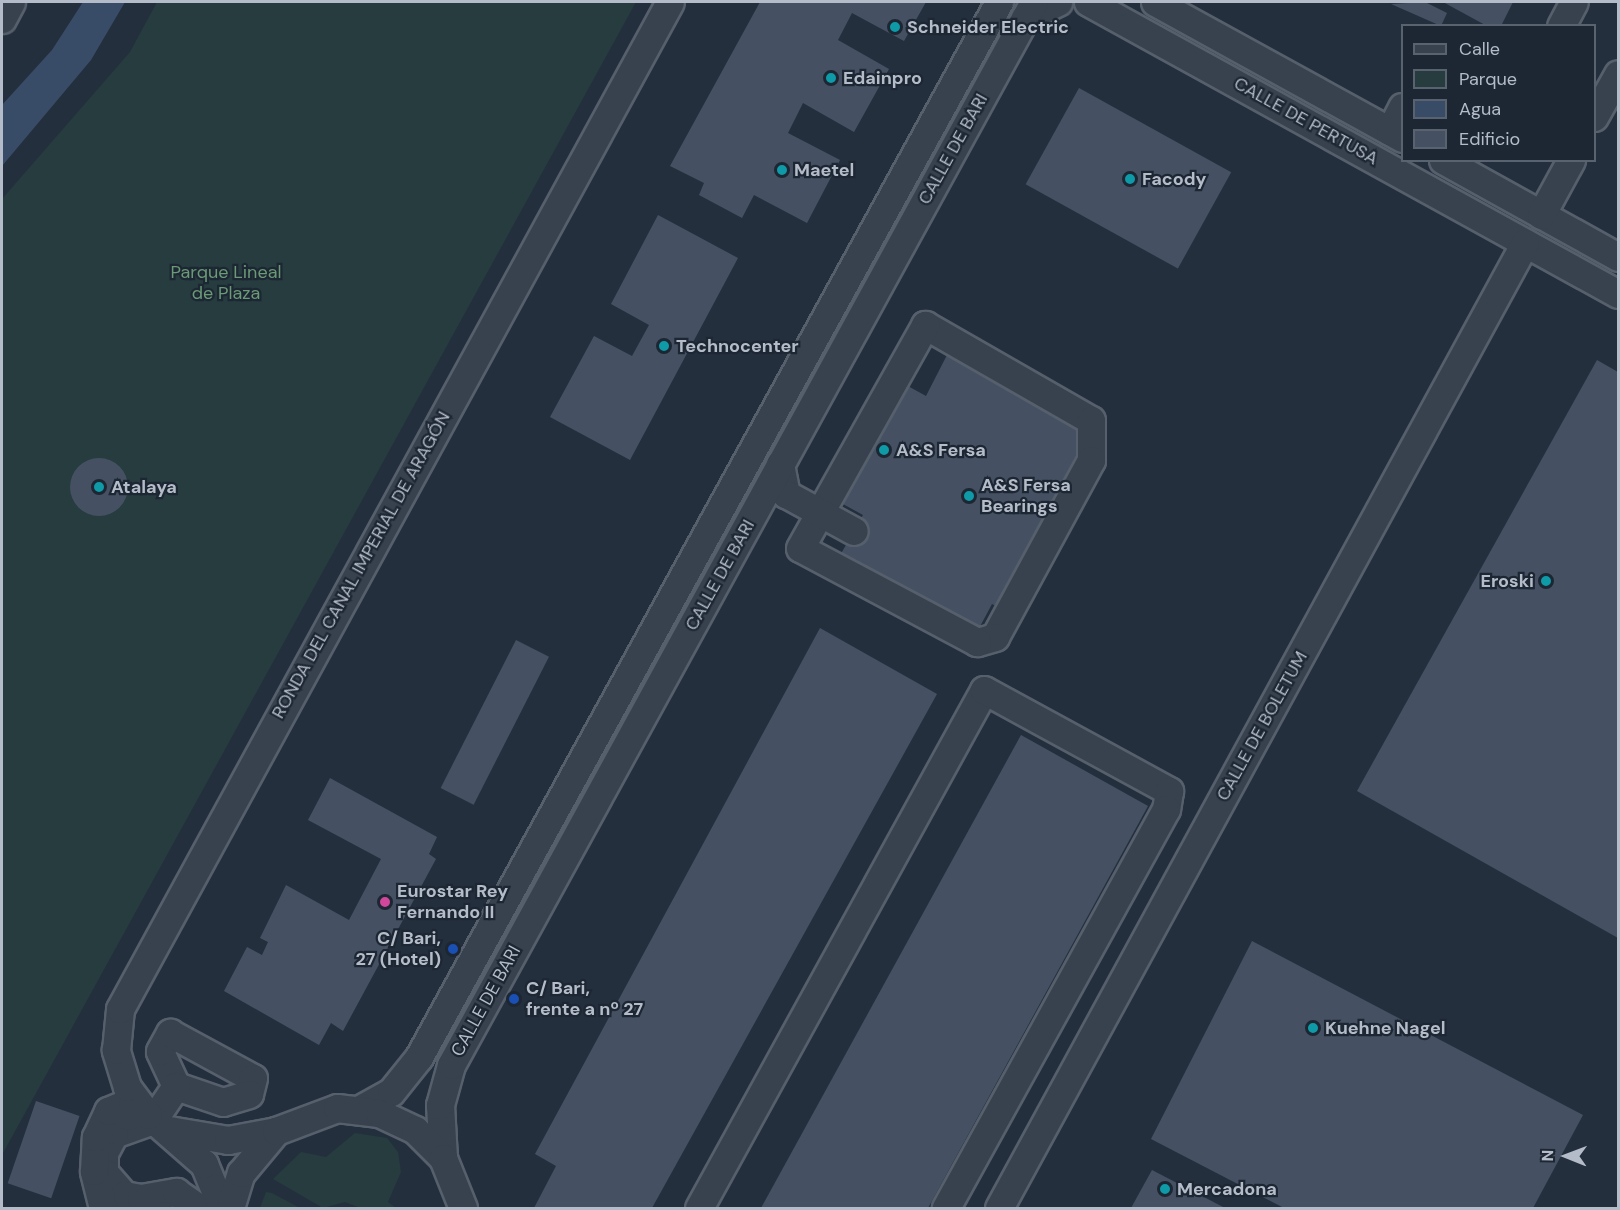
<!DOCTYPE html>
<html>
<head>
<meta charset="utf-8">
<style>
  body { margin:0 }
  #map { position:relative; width:1620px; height:1210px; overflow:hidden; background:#242f3e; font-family:"DM Sans",sans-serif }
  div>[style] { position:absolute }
  .green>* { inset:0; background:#263c3f }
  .water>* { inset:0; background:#394c67 }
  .building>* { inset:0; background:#455162; transform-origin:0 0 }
  .round { border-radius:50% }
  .roads { filter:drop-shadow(2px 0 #565f6c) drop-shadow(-2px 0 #565f6c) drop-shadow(0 2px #565f6c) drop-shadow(0 -2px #565f6c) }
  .minor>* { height:27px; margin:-13.5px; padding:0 13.5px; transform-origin:13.5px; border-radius:13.5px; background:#38414e }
  .dots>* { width:16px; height:16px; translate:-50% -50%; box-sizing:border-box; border:3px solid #1d2633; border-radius:50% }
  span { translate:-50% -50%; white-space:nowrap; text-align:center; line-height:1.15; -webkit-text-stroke:4.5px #1d2633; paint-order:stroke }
  .poi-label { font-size:18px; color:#b4bcc9; font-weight:700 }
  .left { translate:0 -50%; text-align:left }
  .right { translate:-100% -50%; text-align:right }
  .street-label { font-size:18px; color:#b4bcc9 }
  .park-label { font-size:18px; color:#6b9a76 }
  .frame { position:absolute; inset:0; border:3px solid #b4bcc9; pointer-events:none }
  .legend { position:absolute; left:1401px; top:24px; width:195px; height:138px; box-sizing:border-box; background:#1d2633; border:2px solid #59626f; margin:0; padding:8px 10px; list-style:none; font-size:18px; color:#b4bcc9 }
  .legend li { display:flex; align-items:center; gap:12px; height:30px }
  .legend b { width:30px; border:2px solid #59626f }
  .north { position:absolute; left:1536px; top:1126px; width:60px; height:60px; -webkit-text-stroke:4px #1d2633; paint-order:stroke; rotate:271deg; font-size:16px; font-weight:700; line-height:24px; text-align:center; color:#b4bcc9 }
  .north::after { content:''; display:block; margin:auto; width:21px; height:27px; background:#b4bcc9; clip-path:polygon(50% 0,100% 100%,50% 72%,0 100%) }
</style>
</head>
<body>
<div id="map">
  <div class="green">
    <div style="clip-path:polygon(157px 2px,636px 2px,2px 1155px,2px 199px,130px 52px)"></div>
    <div style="clip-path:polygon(355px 1133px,387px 1138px,398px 1152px,401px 1172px,388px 1202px,396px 1208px,360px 1208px,345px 1202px,323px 1208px,273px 1179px,301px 1152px,326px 1157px)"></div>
    <div style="clip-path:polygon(266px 1192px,272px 1193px,300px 1208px,260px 1208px)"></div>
  </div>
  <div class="water">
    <div style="clip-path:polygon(83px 2px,125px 2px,91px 60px,2px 166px,2px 105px,52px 50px)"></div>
  </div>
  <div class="building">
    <div style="clip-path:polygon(760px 2px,926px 2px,904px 41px,852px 13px,838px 40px,889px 69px,854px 132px,803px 103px,788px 133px,840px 160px,807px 223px,754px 195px,742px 218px,699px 195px,704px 183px,670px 166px)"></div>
    <div style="clip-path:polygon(1425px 2px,1447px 13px,1441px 26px,1391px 4px)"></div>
    <div style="clip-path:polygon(1443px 2px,1513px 2px,1501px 26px,1487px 26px)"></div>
    <div style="left:1079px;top:88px;width:174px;height:110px;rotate:29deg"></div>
    <div style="clip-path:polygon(658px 215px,738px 258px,630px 460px,550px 417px,594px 336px,632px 356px,649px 325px,611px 304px)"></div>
    <div style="clip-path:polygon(947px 355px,1087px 434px,1067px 473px,1076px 478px,1005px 611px,992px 604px,976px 634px,838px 559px,863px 515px,843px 504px,906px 385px,926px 396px)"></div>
    <div style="clip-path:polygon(1597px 360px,1618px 372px,1618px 938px,1357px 791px)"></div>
    <div class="round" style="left:70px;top:458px;width:58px;height:58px"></div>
    <div style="clip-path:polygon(820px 628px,937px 694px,652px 1208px,534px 1208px,556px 1166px,535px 1154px)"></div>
    <div style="left:516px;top:640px;width:37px;height:166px;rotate:27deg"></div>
    <div style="clip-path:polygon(1021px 735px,1148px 806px,928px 1208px,761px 1208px)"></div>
    <div style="clip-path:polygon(330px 778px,437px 837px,429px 854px,436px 859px,343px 1031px,331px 1023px,319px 1045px,224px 991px,247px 947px,262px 955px,268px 942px,260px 938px,286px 885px,349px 920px,381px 859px,308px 820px)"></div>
    <div style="clip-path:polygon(1252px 941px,1583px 1115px,1533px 1208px,1284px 1208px,1151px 1139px)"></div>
    <div style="left:36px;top:1101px;width:46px;height:87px;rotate:19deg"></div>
    <div style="clip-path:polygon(1152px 1170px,1225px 1208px,1131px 1208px)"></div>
  </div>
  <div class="roads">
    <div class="minor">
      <div style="left:1088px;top:2px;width:605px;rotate:28.85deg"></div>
      <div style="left:1155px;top:2px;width:282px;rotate:28.8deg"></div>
      <div style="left:1025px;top:18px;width:37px;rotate:-26deg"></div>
      <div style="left:2px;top:19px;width:19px;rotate:-62deg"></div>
      <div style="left:1561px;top:26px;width:27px;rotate:-62deg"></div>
      <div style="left:1594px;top:117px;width:49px;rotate:-60.8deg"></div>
      <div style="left:1390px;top:131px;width:27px;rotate:-63deg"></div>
      <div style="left:1443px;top:160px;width:200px;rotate:29deg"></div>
      <div style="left:1541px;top:215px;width:63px;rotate:-61.4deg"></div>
      <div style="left:925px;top:325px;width:191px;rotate:29.8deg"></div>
      <div style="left:1091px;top:420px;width:40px;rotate:90deg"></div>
      <div style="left:1091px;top:460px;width:201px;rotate:118.5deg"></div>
      <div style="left:995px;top:637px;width:19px;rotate:164deg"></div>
      <div style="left:977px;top:642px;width:200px;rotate:-152deg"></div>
      <div style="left:800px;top:548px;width:256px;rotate:-60.7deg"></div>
      <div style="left:780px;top:464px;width:31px;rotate:79deg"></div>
      <div style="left:786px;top:494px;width:77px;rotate:28.6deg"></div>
      <div style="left:176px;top:1086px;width:38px;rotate:-115deg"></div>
      <div style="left:160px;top:1051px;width:21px;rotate:-61deg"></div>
      <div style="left:170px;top:1033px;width:94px;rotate:28.5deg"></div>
      <div style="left:253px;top:1078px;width:16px;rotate:104deg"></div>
      <div style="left:249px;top:1094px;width:27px;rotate:163deg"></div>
      <div style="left:223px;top:1102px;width:50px;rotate:-161.2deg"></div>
      <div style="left:176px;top:1086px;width:41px;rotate:124.1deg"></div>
      <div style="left:153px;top:1120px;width:41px;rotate:160.3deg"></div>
      <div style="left:114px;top:1134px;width:21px;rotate:118deg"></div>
      <div style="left:104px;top:1153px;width:19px;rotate:90deg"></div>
      <div style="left:104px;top:1172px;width:30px;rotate:49deg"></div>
      <div style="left:124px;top:1195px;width:17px;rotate:10deg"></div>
      <div style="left:141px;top:1198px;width:36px;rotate:-10deg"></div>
      <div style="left:176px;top:1192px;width:28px;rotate:35deg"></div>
      <div style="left:360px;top:1109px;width:35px;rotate:-29deg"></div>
      <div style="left:391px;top:1092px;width:45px;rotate:-51.3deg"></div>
      <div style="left:419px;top:1057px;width:1204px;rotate:-61.2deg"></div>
      <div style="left:169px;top:1130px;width:60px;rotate:9.6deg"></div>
      <div style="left:228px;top:1140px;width:49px;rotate:-10.6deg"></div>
      <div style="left:443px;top:1158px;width:53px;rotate:-93.2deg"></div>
      <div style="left:440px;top:1105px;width:41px;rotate:-74.6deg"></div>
      <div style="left:451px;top:1065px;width:1212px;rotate:-61.26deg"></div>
      <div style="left:103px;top:1208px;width:38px;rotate:-104deg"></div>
      <div style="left:94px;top:1171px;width:34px;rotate:-87deg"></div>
      <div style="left:96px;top:1137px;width:29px;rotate:-65deg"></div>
      <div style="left:108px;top:1111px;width:28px;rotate:-23deg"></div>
      <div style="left:134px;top:1100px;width:17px;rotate:111deg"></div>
      <div style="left:222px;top:1208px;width:48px;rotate:-112.2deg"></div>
      <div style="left:204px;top:1164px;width:74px;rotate:-138.8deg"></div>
      <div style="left:148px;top:1115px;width:35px;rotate:-127deg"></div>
      <div style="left:127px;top:1087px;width:39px;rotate:-107deg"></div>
      <div style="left:116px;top:1050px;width:41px;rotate:-84.4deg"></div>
      <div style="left:120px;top:1009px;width:1147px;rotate:-61.36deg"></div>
      <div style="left:230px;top:1208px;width:37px;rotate:-73deg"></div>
      <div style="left:241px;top:1173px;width:55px;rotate:-50.2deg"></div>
      <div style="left:276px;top:1131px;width:65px;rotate:-20.7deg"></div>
      <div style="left:337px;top:1108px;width:42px;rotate:6.8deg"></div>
      <div style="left:379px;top:1113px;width:40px;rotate:25deg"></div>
      <div style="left:415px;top:1130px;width:40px;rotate:45deg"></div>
      <div style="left:443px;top:1158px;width:54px;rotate:68.2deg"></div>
      <div style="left:699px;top:1208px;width:591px;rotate:-61.18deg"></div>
      <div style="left:984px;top:690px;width:211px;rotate:28.6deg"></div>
      <div style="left:1169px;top:791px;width:18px;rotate:99deg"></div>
      <div style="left:1166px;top:809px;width:456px;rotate:118.9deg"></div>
      <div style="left:999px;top:1208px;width:1099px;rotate:-61.41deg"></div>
    </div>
  </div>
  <div class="dots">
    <div style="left:895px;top:27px;background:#0f9aa8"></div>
    <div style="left:831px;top:78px;background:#0f9aa8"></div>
    <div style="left:782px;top:170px;background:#0f9aa8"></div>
    <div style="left:1130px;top:179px;background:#0f9aa8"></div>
    <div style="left:664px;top:346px;background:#0f9aa8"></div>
    <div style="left:884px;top:450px;background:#0f9aa8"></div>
    <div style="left:99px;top:487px;background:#0f9aa8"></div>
    <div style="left:969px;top:496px;background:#0f9aa8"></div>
    <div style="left:1546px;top:581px;background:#0f9aa8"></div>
    <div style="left:385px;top:902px;background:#d1479c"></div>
    <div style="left:453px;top:949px;background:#1a4fb4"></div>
    <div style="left:514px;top:999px;background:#1a4fb4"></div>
    <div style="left:1313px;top:1028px;background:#0f9aa8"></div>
    <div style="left:1165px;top:1189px;background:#0f9aa8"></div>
  </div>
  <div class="poi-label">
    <span class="left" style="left:907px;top:27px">Schneider Electric</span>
    <span class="left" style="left:843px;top:78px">Edainpro</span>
    <span class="left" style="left:794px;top:170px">Maetel</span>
    <span class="left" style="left:1142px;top:179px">Facody</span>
    <span class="left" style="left:676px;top:346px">Technocenter</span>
    <span class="left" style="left:896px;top:450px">A&amp;S Fersa</span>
    <span class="left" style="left:981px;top:496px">A&amp;S Fersa<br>Bearings</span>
    <span class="left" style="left:111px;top:487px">Atalaya</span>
    <span class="right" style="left:1534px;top:581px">Eroski</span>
    <span class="left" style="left:397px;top:902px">Eurostar Rey<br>Fernando II</span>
    <span class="right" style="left:441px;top:949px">C/ Bari,<br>27 (Hotel)</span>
    <span class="left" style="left:526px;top:999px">C/ Bari,<br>frente a nº 27</span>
    <span class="left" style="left:1325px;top:1028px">Kuehne Nagel</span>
    <span class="left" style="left:1177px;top:1189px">Mercadona</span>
  </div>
  <div class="street-label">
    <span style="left:1306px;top:121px;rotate:29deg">CALLE DE PERTUSA</span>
    <span style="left:953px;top:149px;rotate:-61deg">CALLE DE BARI</span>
    <span style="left:361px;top:565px;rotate:-61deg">RONDA DEL CANAL IMPERIAL DE ARAGÓN</span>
    <span style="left:720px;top:575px;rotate:-61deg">CALLE DE BARI</span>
    <span style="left:1262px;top:726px;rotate:-61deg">CALLE DE BOLETUM</span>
    <span style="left:486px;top:1001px;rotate:-61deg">CALLE DE BARI</span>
  </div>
  <div class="park-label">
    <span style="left:226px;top:283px">Parque Lineal<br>de Plaza</span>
  </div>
  <div class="frame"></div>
  <ul class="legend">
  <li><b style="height:8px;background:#38414e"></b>Calle</li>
  <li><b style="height:16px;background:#263c3f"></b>Parque</li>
  <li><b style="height:16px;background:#394c67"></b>Agua</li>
  <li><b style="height:16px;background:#455162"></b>Edificio</li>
  </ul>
  <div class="north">N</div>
</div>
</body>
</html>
